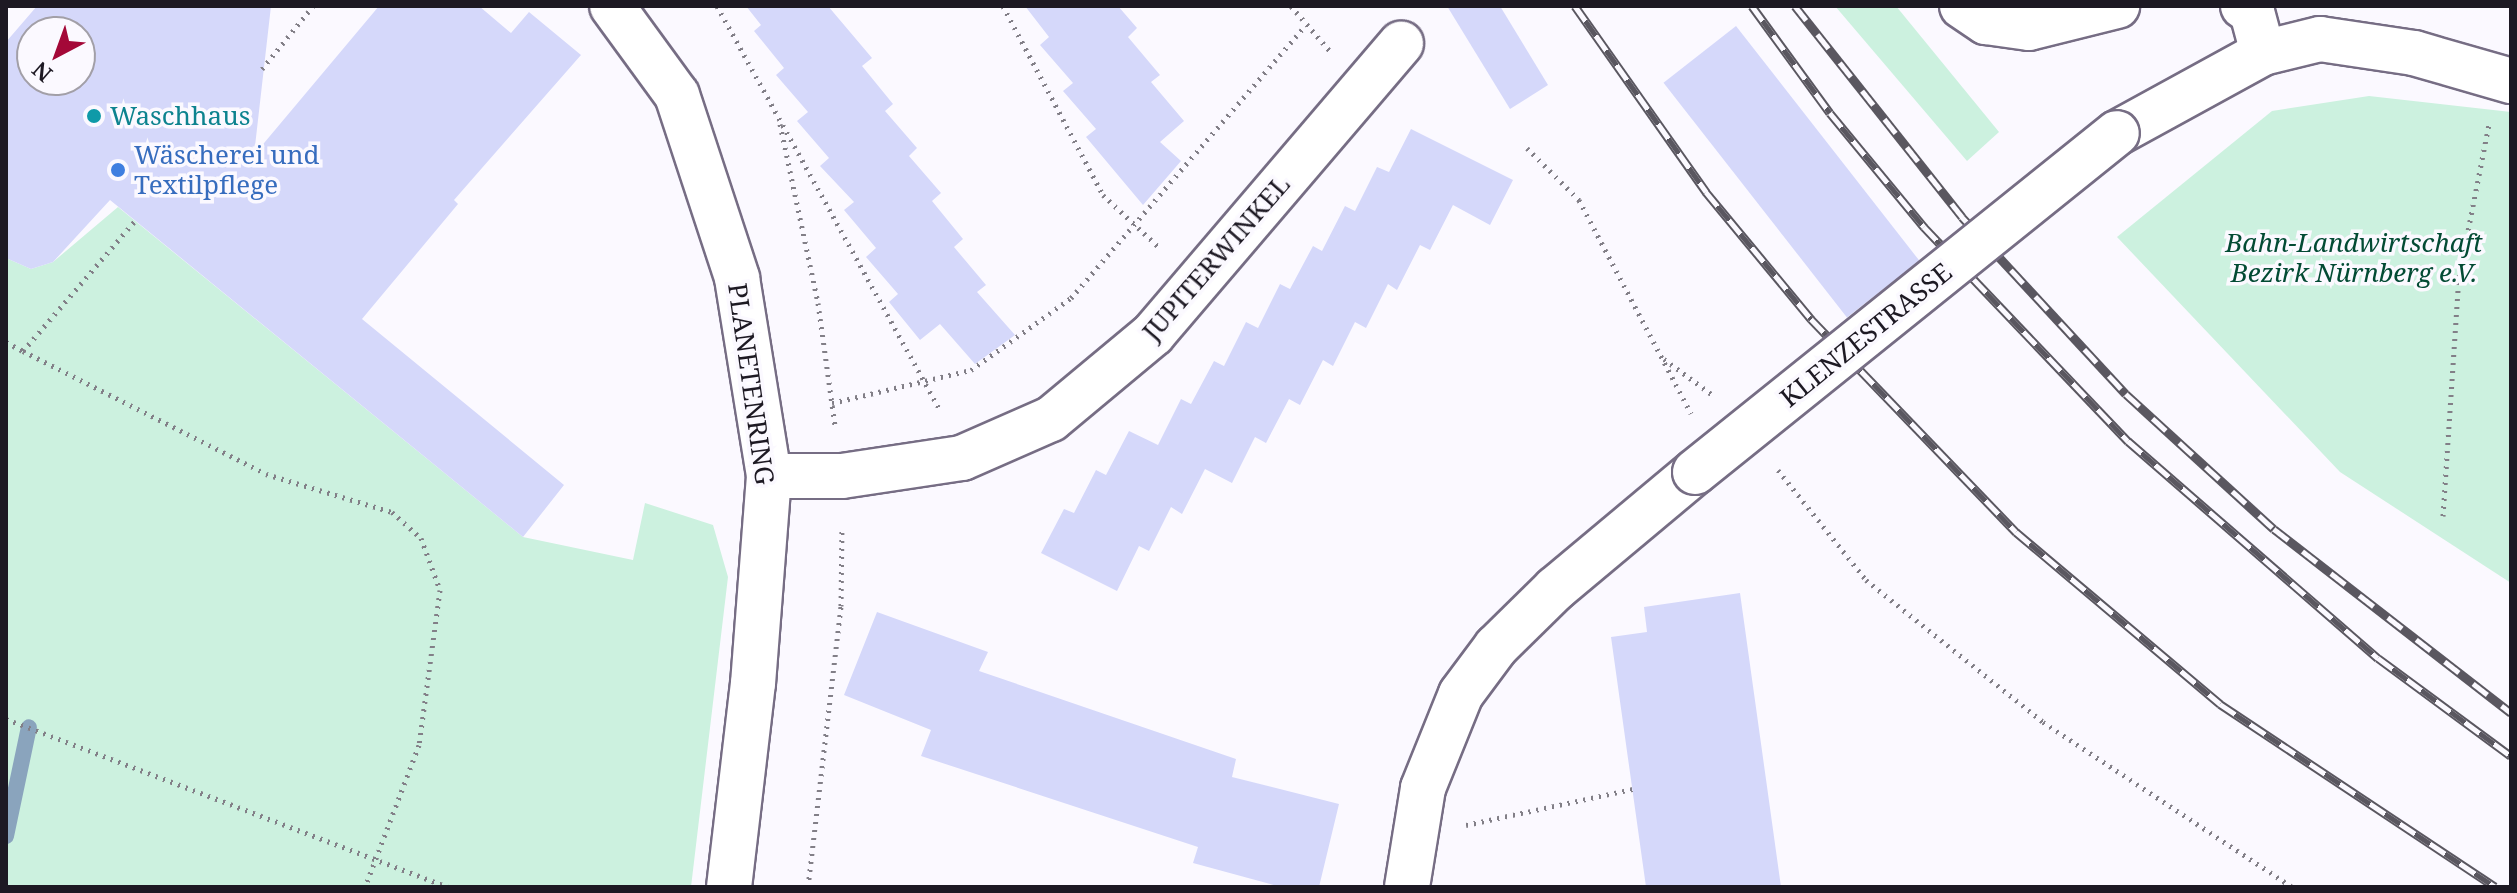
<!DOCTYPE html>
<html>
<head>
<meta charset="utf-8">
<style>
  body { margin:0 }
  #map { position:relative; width:2517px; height:893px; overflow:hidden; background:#fbf9ff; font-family:"Noto Serif",serif }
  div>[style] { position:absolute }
  .green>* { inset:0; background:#ccf1df }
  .stream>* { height:16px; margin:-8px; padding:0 8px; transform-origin:8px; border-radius:8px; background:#8aa4bd }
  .building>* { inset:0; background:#d5d8fa; transform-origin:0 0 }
  .path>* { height:5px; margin-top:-2.5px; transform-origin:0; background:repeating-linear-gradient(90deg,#827f87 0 2px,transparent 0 8px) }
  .roads { filter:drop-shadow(2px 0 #766d84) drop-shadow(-2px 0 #766d84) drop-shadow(0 2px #766d84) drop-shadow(0 -2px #766d84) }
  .minor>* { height:44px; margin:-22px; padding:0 22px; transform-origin:22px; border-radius:22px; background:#fff }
  .rail>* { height:9px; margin-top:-4.5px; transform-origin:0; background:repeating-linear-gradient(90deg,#fbf9ff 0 18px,#5a5760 0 36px); box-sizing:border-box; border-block:2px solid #5a5760 }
  .bridges { filter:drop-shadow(2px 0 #766d84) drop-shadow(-2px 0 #766d84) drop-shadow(0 2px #766d84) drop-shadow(0 -2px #766d84) }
  .minor-bridge>* { height:44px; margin:-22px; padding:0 22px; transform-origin:22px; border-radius:22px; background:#fff }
  .dots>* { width:22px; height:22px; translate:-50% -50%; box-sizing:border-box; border:4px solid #fbf9ff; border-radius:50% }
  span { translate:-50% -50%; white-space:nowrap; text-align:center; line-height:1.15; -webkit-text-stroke:7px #fbf9ff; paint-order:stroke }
  .culture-label { font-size:26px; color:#0d838f }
  .left { translate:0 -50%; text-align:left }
  .shop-label { font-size:26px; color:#366cbe }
  .park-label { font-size:26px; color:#034b34; font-style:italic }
  .street-label { font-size:26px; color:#1d1923 }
  .frame { position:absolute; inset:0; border:8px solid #1d1923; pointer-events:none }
  .north { position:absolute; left:16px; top:16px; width:80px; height:80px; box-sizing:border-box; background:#fbf9ff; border:2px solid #a29fa7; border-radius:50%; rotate:221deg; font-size:22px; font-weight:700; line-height:32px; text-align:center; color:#1d1923 }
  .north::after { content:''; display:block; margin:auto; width:28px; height:36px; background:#a40838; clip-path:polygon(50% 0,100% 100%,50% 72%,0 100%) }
</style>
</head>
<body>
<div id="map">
  <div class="green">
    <div style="clip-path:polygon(1835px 6px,1896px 6px,1999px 132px,1967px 161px)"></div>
    <div style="clip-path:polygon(2369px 96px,2511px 112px,2511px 583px,2340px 472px,2117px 237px,2272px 111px)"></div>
    <div style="clip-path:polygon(118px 207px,523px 537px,633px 560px,645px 503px,713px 525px,728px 577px,691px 887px,6px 887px,6px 258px,31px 269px,53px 262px)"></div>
  </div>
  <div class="stream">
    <div style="left:6px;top:836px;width:111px;rotate:-78.1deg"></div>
  </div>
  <div class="building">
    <div style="clip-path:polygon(evenodd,37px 6px,271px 6px,254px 155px,379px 6px,479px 6px,511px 33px,529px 12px,581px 55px,454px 200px,458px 204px,362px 319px,564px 485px,523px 537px,110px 200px,53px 262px,31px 269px,6px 258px,6px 42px,37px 6px,32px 32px,80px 32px,80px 80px,32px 80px,32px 32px)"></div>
    <div style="clip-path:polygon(746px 6px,828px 6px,872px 58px,862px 66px,893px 104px,885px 111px,917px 148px,909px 156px,941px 193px,932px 201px,963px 239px,954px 247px,986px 285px,977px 292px,1015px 335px,975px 364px,940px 324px,920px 340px,889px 302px,898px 294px,866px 257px,876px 248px,844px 210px,854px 202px,820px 166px,829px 158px,797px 121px,808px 112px,776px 75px,784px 68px,754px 31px,761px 25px)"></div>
    <div style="clip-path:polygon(1025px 6px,1118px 6px,1137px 28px,1128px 37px,1160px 75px,1151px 82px,1184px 121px,1160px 142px,1181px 161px,1143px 205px,1086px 137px,1096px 129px,1063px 91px,1073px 83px,1040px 45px,1049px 37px)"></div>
    <div style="clip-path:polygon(1447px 6px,1500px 6px,1548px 85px,1510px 109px)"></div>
    <div style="left:1736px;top:26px;width:298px;height:92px;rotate:52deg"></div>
    <div style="clip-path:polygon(1411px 129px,1513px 180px,1490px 225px,1453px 205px,1430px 250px,1420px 245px,1397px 290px,1388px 284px,1366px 328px,1355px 322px,1333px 366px,1323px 360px,1300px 405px,1289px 399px,1266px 443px,1255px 437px,1232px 483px,1205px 469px,1182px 514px,1171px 507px,1149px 551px,1139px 546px,1117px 591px,1041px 553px,1064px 509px,1074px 513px,1096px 470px,1106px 475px,1129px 431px,1158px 445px,1181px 399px,1191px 404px,1214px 361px,1224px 366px,1246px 322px,1258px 328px,1280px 284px,1290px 289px,1313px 246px,1322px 251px,1345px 206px,1355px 211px,1377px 167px,1389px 172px)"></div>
    <div style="clip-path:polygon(1740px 593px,1781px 887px,1646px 887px,1611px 637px,1647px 632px,1644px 607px)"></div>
    <div style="clip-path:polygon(877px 612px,988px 652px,979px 671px,1236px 759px,1232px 777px,1339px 804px,1319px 887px,1281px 887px,1193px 863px,1198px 847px,921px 756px,931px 730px,844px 695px)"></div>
  </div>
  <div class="path">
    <div style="left:717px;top:6px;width:461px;rotate:61.1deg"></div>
    <div style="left:1003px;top:6px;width:214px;rotate:62.1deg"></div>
    <div style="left:1103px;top:195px;width:79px;rotate:43deg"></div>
    <div style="left:1291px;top:6px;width:60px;rotate:49.1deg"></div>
    <div style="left:262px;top:69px;width:81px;rotate:-51deg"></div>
    <div style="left:780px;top:124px;width:183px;rotate:78deg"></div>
    <div style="left:818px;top:303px;width:124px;rotate:82.1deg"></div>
    <div style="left:1527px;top:148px;width:74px;rotate:45deg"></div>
    <div style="left:1579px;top:200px;width:241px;rotate:62.3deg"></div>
    <div style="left:6px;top:342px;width:19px;rotate:28deg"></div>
    <div style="left:23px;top:351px;width:172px;rotate:-49.3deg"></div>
    <div style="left:23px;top:351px;width:272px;rotate:26.8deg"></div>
    <div style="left:266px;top:474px;width:132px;rotate:16.8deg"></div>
    <div style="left:392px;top:512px;width:39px;rotate:42deg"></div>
    <div style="left:421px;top:538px;width:55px;rotate:69.9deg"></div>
    <div style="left:440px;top:590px;width:156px;rotate:97.7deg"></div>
    <div style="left:419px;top:745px;width:152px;rotate:110.8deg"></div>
    <div style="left:1664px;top:359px;width:62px;rotate:36.5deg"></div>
    <div style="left:832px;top:403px;width:143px;rotate:-13.4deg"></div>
    <div style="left:971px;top:370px;width:123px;rotate:-35.8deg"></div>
    <div style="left:1071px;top:298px;width:357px;rotate:-49.3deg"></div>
    <div style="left:1778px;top:470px;width:141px;rotate:51.3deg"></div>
    <div style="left:1866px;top:580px;width:227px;rotate:38.7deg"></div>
    <div style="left:2043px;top:722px;width:299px;rotate:33.5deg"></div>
    <div style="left:2443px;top:516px;width:240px;rotate:-86.2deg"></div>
    <div style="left:2459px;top:277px;width:156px;rotate:-78.9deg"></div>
    <div style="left:6px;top:719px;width:474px;rotate:20.8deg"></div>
    <div style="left:1466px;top:825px;width:171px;rotate:-12.2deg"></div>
    <div style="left:808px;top:887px;width:283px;rotate:-83.3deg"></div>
    <div style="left:841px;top:606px;width:79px;rotate:-89.3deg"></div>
  </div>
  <div class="roads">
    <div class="minor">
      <div style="left:612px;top:6px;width:110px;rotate:53.9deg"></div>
      <div style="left:677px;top:95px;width:193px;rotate:71.8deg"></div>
      <div style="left:737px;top:278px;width:201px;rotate:80.8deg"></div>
      <div style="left:769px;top:476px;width:208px;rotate:94.4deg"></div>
      <div style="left:753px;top:683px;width:205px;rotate:96.7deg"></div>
      <div style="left:1962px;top:6px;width:29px;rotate:34deg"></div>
      <div style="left:1986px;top:22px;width:43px;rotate:7.9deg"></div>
      <div style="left:2029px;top:28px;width:91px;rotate:-14deg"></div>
      <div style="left:2243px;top:6px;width:11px;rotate:34deg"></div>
      <div style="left:2252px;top:12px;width:42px;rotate:75deg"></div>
      <div style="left:2117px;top:133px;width:166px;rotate:-28.7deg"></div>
      <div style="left:2263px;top:53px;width:59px;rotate:-13.8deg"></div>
      <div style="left:2320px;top:39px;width:95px;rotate:8.5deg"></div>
      <div style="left:2414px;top:53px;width:101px;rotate:16.1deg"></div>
      <div style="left:769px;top:476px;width:73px"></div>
      <div style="left:842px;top:476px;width:121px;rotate:-8.5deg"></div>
      <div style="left:962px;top:458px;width:97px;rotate:-23.7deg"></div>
      <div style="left:1051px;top:419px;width:133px;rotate:-39.8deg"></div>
      <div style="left:1153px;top:334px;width:382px;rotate:-49.5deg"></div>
      <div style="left:1407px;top:887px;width:100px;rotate:-80.8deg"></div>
      <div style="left:1423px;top:788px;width:101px;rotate:-68deg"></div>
      <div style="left:1461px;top:694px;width:59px;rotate:-53.3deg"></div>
      <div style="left:1496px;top:647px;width:83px;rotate:-44.5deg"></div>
      <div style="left:1555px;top:589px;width:182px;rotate:-39.9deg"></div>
    </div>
  </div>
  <div class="rail">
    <div style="left:1575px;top:6px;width:228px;rotate:54.8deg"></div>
    <div style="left:1706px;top:192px;width:165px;rotate:50.4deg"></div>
    <div style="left:1811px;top:319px;width:296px;rotate:46.1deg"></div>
    <div style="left:2016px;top:532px;width:267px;rotate:40.1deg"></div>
    <div style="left:2220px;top:704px;width:330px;rotate:33.6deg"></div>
    <div style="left:1752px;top:6px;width:132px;rotate:53.9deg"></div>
    <div style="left:1830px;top:113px;width:148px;rotate:50.5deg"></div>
    <div style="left:1924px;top:227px;width:296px;rotate:46.4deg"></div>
    <div style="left:2128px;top:441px;width:331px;rotate:41deg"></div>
    <div style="left:2378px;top:658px;width:165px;rotate:36.4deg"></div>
    <div style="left:1795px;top:6px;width:269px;rotate:51.6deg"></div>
    <div style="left:1962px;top:217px;width:241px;rotate:47.2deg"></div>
    <div style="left:2126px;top:394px;width:200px;rotate:42.4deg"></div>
    <div style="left:2274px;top:529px;width:300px;rotate:37.8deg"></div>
  </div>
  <div class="bridges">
    <div class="minor-bridge">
      <div style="left:1695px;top:472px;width:541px;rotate:-38.78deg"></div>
    </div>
  </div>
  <div class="dots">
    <div style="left:94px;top:116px;background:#0f9aa8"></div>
    <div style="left:118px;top:170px;background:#3f7fe0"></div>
  </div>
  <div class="culture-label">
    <span class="left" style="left:110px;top:116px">Waschhaus</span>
  </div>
  <div class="shop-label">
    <span class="left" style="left:134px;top:170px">Wäscherei und<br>Textilpflege</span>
  </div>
  <div class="park-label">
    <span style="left:2354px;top:258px">Bahn-Landwirtschaft<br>Bezirk Nürnberg e.V.</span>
  </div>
  <div class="street-label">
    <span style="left:1216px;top:258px;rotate:-49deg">JUPITERWINKEL</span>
    <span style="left:1866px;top:335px;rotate:-39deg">KLENZESTRASSE</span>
    <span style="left:751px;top:384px;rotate:82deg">PLANETENRING</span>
  </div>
  <div class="frame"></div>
  <div class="north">N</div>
</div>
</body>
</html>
